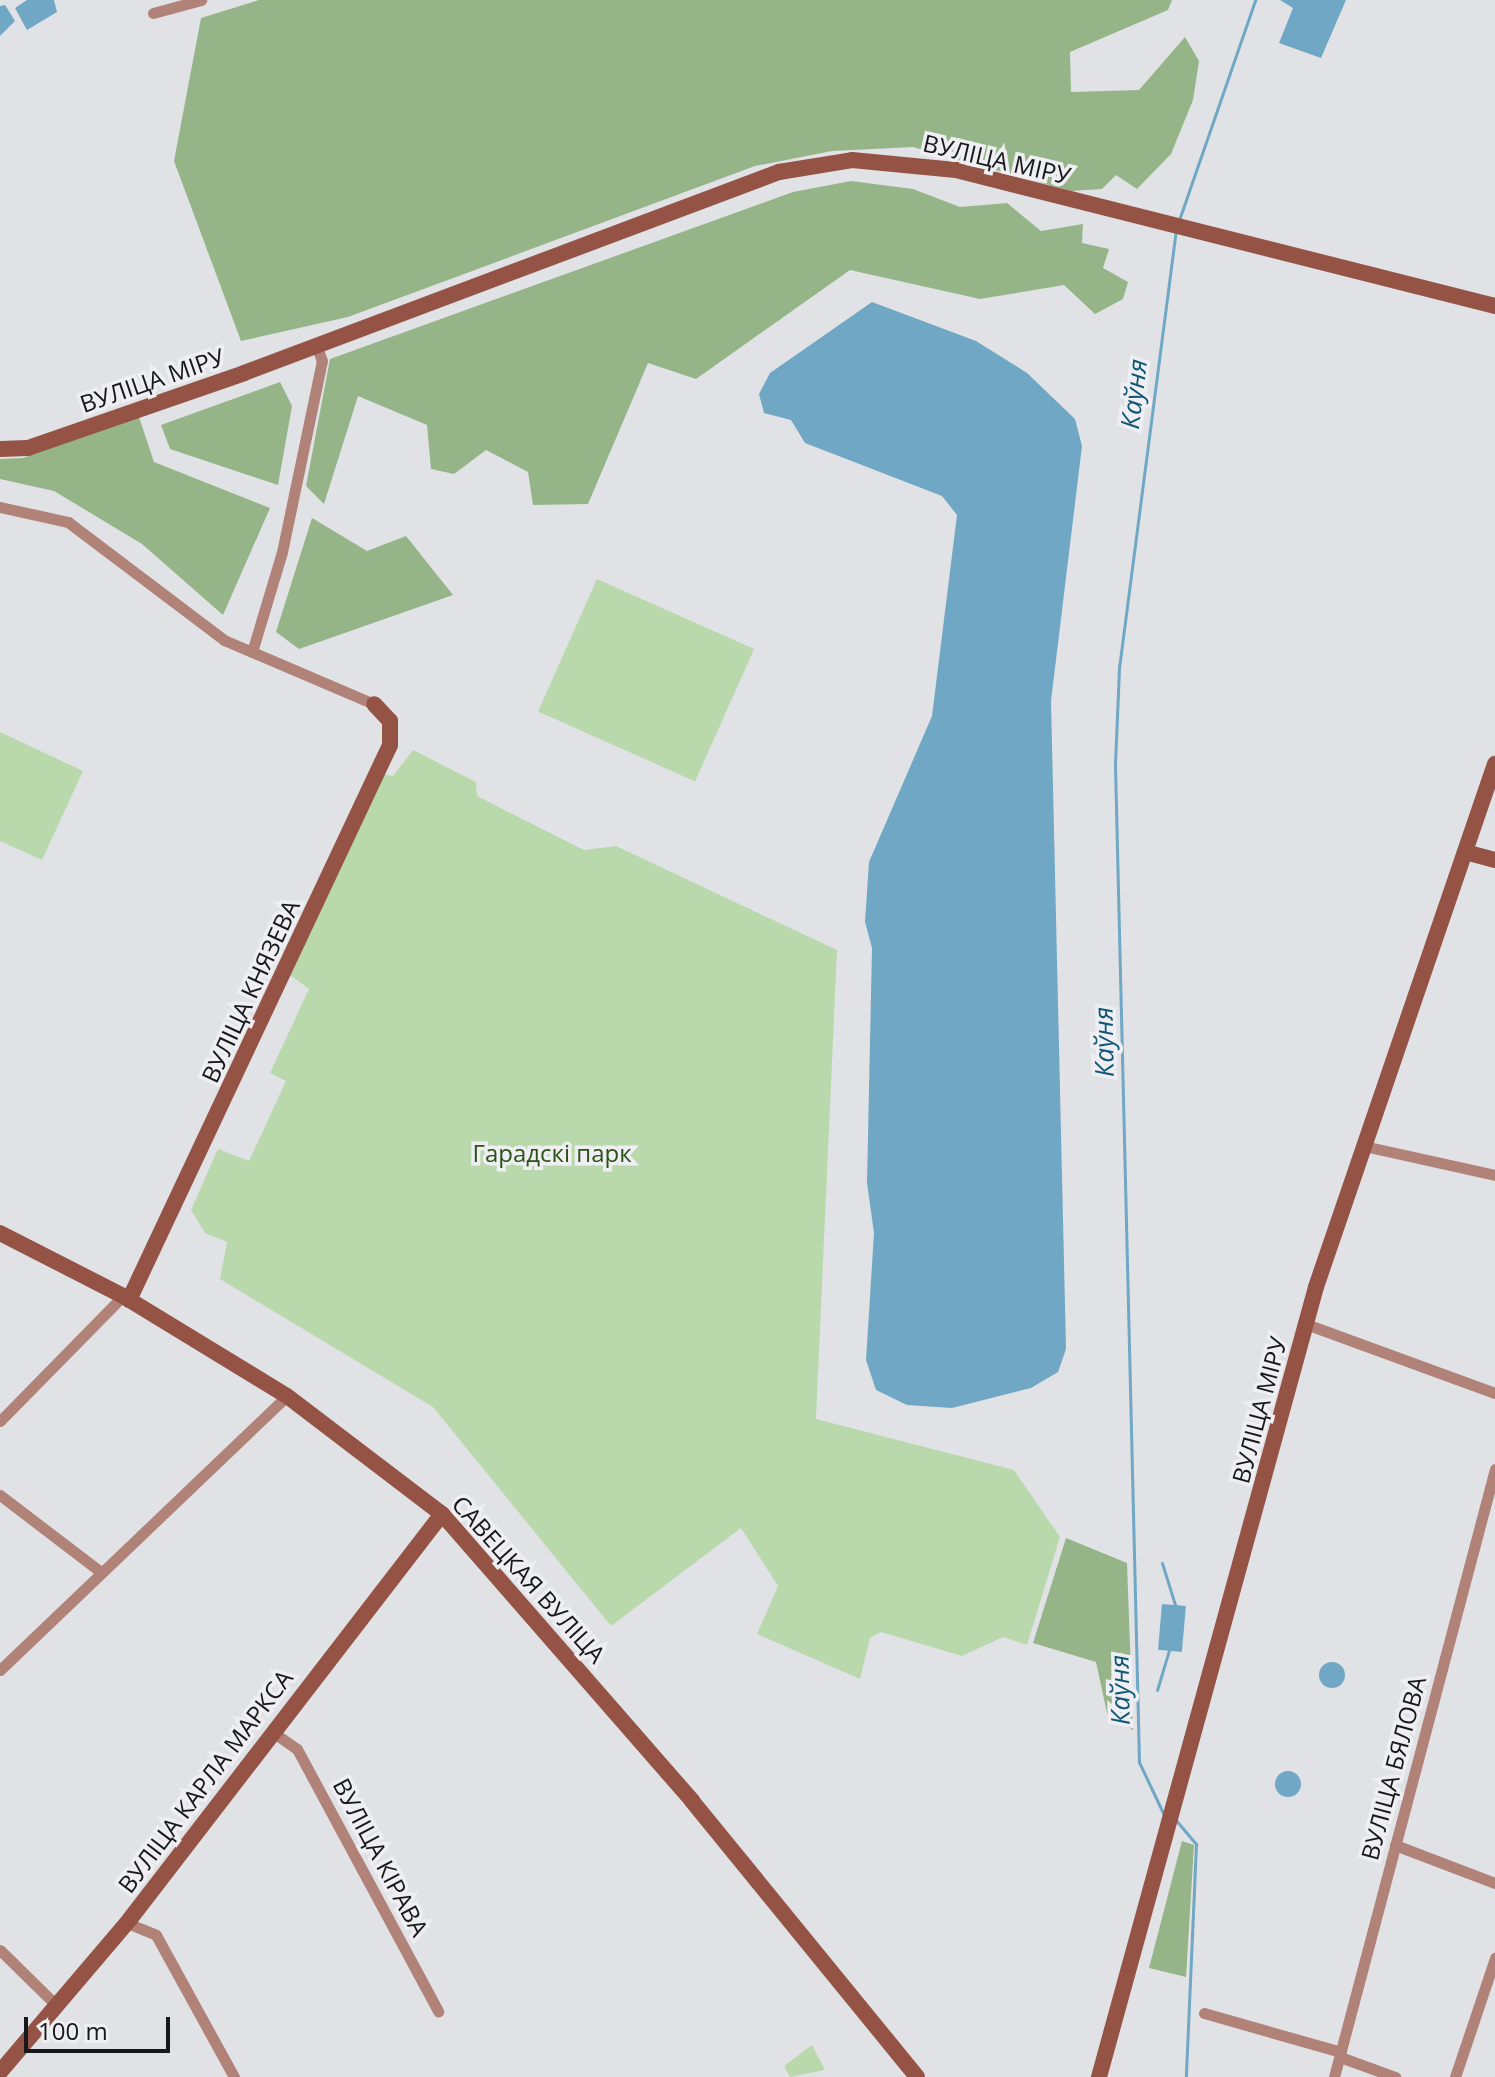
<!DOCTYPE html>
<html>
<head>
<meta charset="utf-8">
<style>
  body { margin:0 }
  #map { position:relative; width:1495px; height:2077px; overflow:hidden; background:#e1e2e6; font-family:"Open Sans",sans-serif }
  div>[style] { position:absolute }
  .green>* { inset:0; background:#b9d9ad; transform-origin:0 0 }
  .forest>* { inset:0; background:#95b588 }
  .water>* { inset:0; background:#6fa7c4; transform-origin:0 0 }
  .round { border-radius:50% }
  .stream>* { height:3px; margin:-1.5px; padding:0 1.5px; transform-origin:1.5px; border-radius:1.5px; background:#6fa7c4 }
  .street>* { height:11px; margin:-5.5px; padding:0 5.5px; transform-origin:5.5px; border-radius:5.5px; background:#b08278 }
  .secondary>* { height:16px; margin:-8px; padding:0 8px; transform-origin:8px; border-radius:8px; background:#945345 }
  span { translate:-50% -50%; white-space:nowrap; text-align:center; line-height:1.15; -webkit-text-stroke:7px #efeff3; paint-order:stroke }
  .street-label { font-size:24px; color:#171819 }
  .park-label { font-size:24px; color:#2a5315 }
  .water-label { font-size:26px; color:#0f5775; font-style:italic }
  .scale { position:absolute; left:24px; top:2017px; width:146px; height:36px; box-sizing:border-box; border:4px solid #171819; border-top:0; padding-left:10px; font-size:24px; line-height:28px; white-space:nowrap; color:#171819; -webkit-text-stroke:6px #efeff3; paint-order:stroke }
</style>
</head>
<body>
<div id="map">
  <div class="green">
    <div style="left:597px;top:579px;width:172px;height:145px;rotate:24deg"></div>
    <div style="clip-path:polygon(0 732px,83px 771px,42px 860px,0 841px)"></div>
    <div style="clip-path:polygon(413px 750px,476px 782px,477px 796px,584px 850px,616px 846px,837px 950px,816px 1419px,1014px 1470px,1060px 1537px,1027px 1645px,1003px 1637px,962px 1656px,881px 1632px,870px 1638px,860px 1679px,757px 1634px,778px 1586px,741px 1528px,611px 1626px,433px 1407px,220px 1279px,227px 1242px,205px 1233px,191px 1210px,218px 1149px,249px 1161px,286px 1081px,270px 1073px,309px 989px,290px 975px,382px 774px,393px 776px)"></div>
    <div style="clip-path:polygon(812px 2045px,825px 2070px,790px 2077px,784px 2066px)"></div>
  </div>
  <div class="forest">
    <div style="clip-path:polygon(259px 0,1172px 0,1168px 10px,1070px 52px,1071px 92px,1139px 90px,1185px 37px,1199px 61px,1193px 100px,1171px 154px,1137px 189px,1116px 175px,1102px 189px,1071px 191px,913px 147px,832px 151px,755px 166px,348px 317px,241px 341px,174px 161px,201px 18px)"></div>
    <div style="clip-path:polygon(851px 181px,913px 189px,960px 207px,1007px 203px,1041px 231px,1083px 224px,1082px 243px,1109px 249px,1103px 268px,1128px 282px,1123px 299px,1095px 314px,1064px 285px,980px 299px,850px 270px,696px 379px,648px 363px,588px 504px,533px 505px,528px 472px,486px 450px,454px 474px,431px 469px,427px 425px,358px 396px,324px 504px,306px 486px,330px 359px,793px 192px)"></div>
    <div style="clip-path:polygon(280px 382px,292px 406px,278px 485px,170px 449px,161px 425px)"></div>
    <div style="clip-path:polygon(139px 417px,154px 462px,270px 508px,223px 615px,142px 544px,54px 491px,0 479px,0 459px,23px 458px)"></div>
    <div style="clip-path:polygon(312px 518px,367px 551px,406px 536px,453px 595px,299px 649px,276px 632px)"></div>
    <div style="clip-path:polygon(1066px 1538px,1127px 1563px,1133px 1730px,1107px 1713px,1096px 1662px,1033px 1643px)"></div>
    <div style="clip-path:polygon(1182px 1841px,1194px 1845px,1186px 1977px,1149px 1968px)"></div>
  </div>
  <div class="water">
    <div style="clip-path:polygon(27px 0,54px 0,57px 12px,27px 30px,15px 8px)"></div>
    <div style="clip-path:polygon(1280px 0,1346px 0,1321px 58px,1279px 43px,1293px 8px)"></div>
    <div style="clip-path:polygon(5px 5px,15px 21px,0 36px,0 6px)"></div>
    <div style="clip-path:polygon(872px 302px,976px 341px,1027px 373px,1075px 419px,1082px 446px,1051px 701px,1066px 1349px,1058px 1372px,1031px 1388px,952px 1408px,907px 1405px,876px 1390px,866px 1360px,874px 1233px,867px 1183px,872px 948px,865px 922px,869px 862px,932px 716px,957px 515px,942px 496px,805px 443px,791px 420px,764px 413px,759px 394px,770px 373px)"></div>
    <div style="left:1162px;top:1604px;width:24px;height:46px;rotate:5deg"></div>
    <div class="round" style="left:1319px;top:1662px;width:26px;height:26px"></div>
    <div class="round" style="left:1275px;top:1771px;width:26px;height:26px"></div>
  </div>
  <div class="stream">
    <div style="left:1179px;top:220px;width:233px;rotate:-70.9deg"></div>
    <div style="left:1162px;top:1563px;width:47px;rotate:72.7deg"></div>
    <div style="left:1157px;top:1690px;width:45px;rotate:-73.2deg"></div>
    <div style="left:1164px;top:1815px;width:59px;rotate:-115.3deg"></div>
    <div style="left:1139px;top:1762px;width:998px;rotate:-91.38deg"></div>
    <div style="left:1115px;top:764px;width:96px;rotate:-87.6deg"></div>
    <div style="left:1119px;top:668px;width:441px;rotate:-82.6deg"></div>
    <div style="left:1175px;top:1819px;width:33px;rotate:50deg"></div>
    <div style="left:1196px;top:1844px;width:233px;rotate:92.5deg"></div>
  </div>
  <div class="street">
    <div style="left:153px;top:13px;width:50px;rotate:-15.2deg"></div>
    <div style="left:0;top:507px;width:70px;rotate:12.4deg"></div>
    <div style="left:68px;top:522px;width:196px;rotate:37.1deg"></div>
    <div style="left:224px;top:640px;width:163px;rotate:23.1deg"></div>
    <div style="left:252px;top:652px;width:104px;rotate:-73.3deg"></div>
    <div style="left:282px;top:552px;width:195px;rotate:-78.2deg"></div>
    <div style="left:322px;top:361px;width:15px;rotate:-110deg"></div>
    <div style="left:1364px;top:1146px;width:134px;rotate:12.5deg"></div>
    <div style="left:1306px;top:1324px;width:201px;rotate:20.1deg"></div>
    <div style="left:0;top:1421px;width:175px;rotate:-45.5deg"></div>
    <div style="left:0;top:1495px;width:123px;rotate:37.4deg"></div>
    <div style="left:0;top:1670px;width:397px;rotate:-43.7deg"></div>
    <div style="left:274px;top:1733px;width:28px;rotate:35deg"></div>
    <div style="left:297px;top:1749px;width:298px;rotate:61.7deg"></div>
    <div style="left:1395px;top:1845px;width:107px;rotate:20.8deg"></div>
    <div style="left:127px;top:1923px;width:31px;rotate:22deg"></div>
    <div style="left:156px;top:1935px;width:162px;rotate:61.2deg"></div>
    <div style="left:0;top:1950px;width:78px;rotate:44.5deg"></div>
    <div style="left:1204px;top:2013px;width:142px;rotate:15.9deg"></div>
    <div style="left:1340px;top:2057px;width:59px;rotate:20deg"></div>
    <div style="left:1334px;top:2077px;width:629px;rotate:-75.17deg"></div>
    <div style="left:1455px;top:2077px;width:126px;rotate:-71.4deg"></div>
  </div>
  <div class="secondary">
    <div style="left:0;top:449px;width:28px;rotate:-2deg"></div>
    <div style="left:28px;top:448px;width:229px;rotate:-19.1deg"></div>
    <div style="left:244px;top:373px;width:572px;rotate:-20.59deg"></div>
    <div style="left:779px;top:172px;width:74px;rotate:-9.3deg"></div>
    <div style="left:852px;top:160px;width:104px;rotate:5.5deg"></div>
    <div style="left:956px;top:170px;width:556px;rotate:14.16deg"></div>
    <div style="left:1465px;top:852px;width:31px;rotate:15deg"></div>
    <div style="left:0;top:1233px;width:138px;rotate:27.1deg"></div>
    <div style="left:123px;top:1296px;width:192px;rotate:31.4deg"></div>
    <div style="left:287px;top:1396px;width:195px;rotate:37.3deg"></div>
    <div style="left:442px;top:1514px;width:381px;rotate:48.9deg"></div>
    <div style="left:692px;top:1801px;width:356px;rotate:50.8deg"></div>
    <div style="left:129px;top:1300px;width:613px;rotate:-64.81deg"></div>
    <div style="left:390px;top:745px;width:24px;rotate:-90deg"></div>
    <div style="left:390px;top:721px;width:23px;rotate:-133deg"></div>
    <div style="left:0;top:2072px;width:201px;rotate:-49.6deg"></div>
    <div style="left:130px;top:1919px;width:511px;rotate:-52.39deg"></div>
    <div style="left:1099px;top:2077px;width:819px;rotate:-74.64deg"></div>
    <div style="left:1316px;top:1287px;width:553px;rotate:-71.11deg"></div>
  </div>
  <div class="street-label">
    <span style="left:997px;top:159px;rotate:13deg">ВУЛІЦА МІРУ</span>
    <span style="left:152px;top:380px;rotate:-19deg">ВУЛІЦА МІРУ</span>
    <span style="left:250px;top:991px;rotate:-65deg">ВУЛІЦА КНЯЗЕВА</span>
    <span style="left:1259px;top:1410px;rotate:-75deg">ВУЛІЦА МІРУ</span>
    <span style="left:529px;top:1579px;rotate:48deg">САВЕЦКАЯ ВУЛІЦА</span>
    <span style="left:1393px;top:1768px;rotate:-75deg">ВУЛІЦА БЯЛОВА</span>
    <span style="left:205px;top:1781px;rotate:-53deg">ВУЛІЦА КАРЛА МАРКСА</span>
    <span style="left:381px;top:1857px;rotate:62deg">ВУЛІЦА КІРАВА</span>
  </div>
  <div class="park-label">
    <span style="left:552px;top:1153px">Гарадскі парк</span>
  </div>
  <div class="water-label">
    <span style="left:1134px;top:394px;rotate:-83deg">Каўня</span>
    <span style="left:1104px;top:1042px;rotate:-91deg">Каўня</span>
    <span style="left:1120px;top:1690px;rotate:-91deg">Каўня</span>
  </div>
  <div class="scale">100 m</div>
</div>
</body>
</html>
